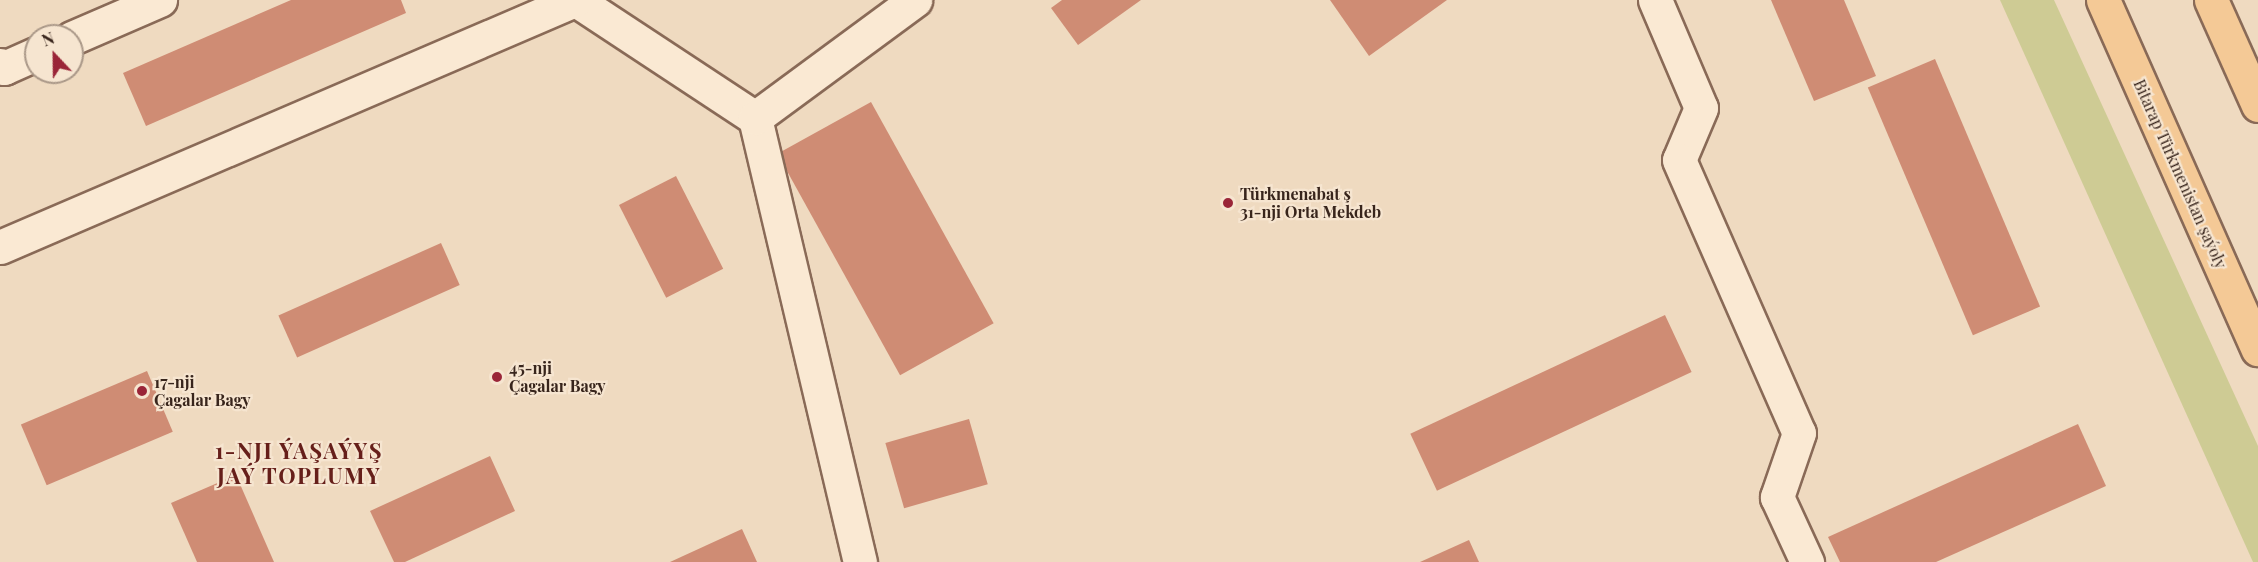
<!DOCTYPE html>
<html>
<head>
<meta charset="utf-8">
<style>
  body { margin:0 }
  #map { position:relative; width:2258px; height:562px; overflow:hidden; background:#efdac0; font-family:"Playfair Display",serif }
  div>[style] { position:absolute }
  .green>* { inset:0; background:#cecb94 }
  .building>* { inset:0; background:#cf8c74; transform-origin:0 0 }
  .roads { filter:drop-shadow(2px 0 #896a57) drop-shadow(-2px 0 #896a57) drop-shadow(0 2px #896a57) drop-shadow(0 -2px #896a57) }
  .minor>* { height:33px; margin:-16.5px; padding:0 16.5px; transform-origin:16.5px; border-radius:16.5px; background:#fae9d3 }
  .major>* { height:33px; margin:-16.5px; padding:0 16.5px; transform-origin:16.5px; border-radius:16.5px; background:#f4c996 }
  .dots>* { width:16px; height:16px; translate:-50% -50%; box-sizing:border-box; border:3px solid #f6e5d0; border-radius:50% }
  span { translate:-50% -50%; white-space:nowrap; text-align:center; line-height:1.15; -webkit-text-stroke:4.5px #f6e5d0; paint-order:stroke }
  .street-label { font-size:16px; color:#38251c }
  .poi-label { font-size:16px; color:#38251c; font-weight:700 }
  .left { translate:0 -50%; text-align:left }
  .district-label { font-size:22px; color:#661f1a; font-weight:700; letter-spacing:1.5px }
  .north { position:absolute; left:24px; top:24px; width:60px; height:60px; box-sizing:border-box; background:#f6e5d0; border:2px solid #aa9888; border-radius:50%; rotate:338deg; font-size:16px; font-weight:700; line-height:24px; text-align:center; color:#38251c }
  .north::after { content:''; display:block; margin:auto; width:21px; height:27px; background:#9a2538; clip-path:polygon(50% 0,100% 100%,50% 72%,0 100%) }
</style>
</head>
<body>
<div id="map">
  <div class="green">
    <div style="clip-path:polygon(2000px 0,2054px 0,2258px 446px,2258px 562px,2253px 562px)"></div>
  </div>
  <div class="building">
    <div style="clip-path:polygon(291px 0,401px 0,406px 13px,146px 126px,123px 73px)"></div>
    <div style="clip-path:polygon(1062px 0,1141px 0,1078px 45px,1051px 8px)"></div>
    <div style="clip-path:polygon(1330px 0,1447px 0,1369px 56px)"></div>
    <div style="clip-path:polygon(1771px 0,1844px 0,1876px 76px,1814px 101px)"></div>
    <div style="left:1935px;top:59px;width:269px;height:73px;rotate:67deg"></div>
    <div style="left:871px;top:102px;width:253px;height:107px;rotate:61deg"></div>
    <div style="left:676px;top:176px;width:104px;height:64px;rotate:63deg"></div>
    <div style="left:441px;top:243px;width:46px;height:178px;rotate:66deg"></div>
    <div style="left:1665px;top:315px;width:63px;height:281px;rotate:65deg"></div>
    <div style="left:147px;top:371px;width:66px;height:137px;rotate:67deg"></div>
    <div style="left:969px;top:419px;width:68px;height:87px;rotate:74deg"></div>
    <div style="clip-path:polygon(2078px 424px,2106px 486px,1936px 562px,1840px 562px,1828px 537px)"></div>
    <div style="clip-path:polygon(490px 456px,515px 511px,405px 562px,394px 562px,370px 511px)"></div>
    <div style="clip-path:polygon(236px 475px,274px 562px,197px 562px,171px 503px)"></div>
    <div style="clip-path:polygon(742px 529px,757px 562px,670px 562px)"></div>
    <div style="clip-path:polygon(1469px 540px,1479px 562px,1420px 562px)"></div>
  </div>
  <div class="roads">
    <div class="minor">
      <div style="left:576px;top:0;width:214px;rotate:33.4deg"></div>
      <div style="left:755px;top:118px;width:456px;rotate:76.7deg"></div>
      <div style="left:1655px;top:0;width:117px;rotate:66.9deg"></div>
      <div style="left:1701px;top:108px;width:56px;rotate:112.9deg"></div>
      <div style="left:1679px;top:160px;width:298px;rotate:66.3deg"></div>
      <div style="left:1799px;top:433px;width:68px;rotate:109deg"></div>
      <div style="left:1777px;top:497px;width:72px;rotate:65.2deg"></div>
      <div style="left:72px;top:38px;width:96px;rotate:-23.4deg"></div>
      <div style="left:0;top:65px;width:5px;rotate:37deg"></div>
      <div style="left:4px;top:68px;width:35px;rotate:-24deg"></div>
      <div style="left:755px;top:118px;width:199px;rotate:-36.4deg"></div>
      <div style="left:0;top:247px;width:626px;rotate:-23.25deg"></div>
    </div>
    <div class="major">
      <div style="left:2103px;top:0;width:382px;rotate:66.1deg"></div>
      <div style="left:2211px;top:0;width:115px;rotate:65.9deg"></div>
    </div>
  </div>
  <div class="dots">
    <div style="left:1228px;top:203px;background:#9a2538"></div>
    <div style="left:497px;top:377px;background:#9a2538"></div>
    <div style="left:142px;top:391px;background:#9a2538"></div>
  </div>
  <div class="street-label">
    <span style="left:2180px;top:174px;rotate:66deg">Bitarap Türkmenistan şaýoly</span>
  </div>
  <div class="poi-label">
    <span class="left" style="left:1240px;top:203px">Türkmenabat ş<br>31-nji Orta Mekdeb</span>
    <span class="left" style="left:509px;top:377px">45-nji<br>Çagalar Bagy</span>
    <span class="left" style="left:154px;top:391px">17-nji<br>Çagalar Bagy</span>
  </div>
  <div class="district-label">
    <span style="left:299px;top:463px">1-NJI ÝAŞAÝYŞ<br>JAÝ TOPLUMY</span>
  </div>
  <div class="north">N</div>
</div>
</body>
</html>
